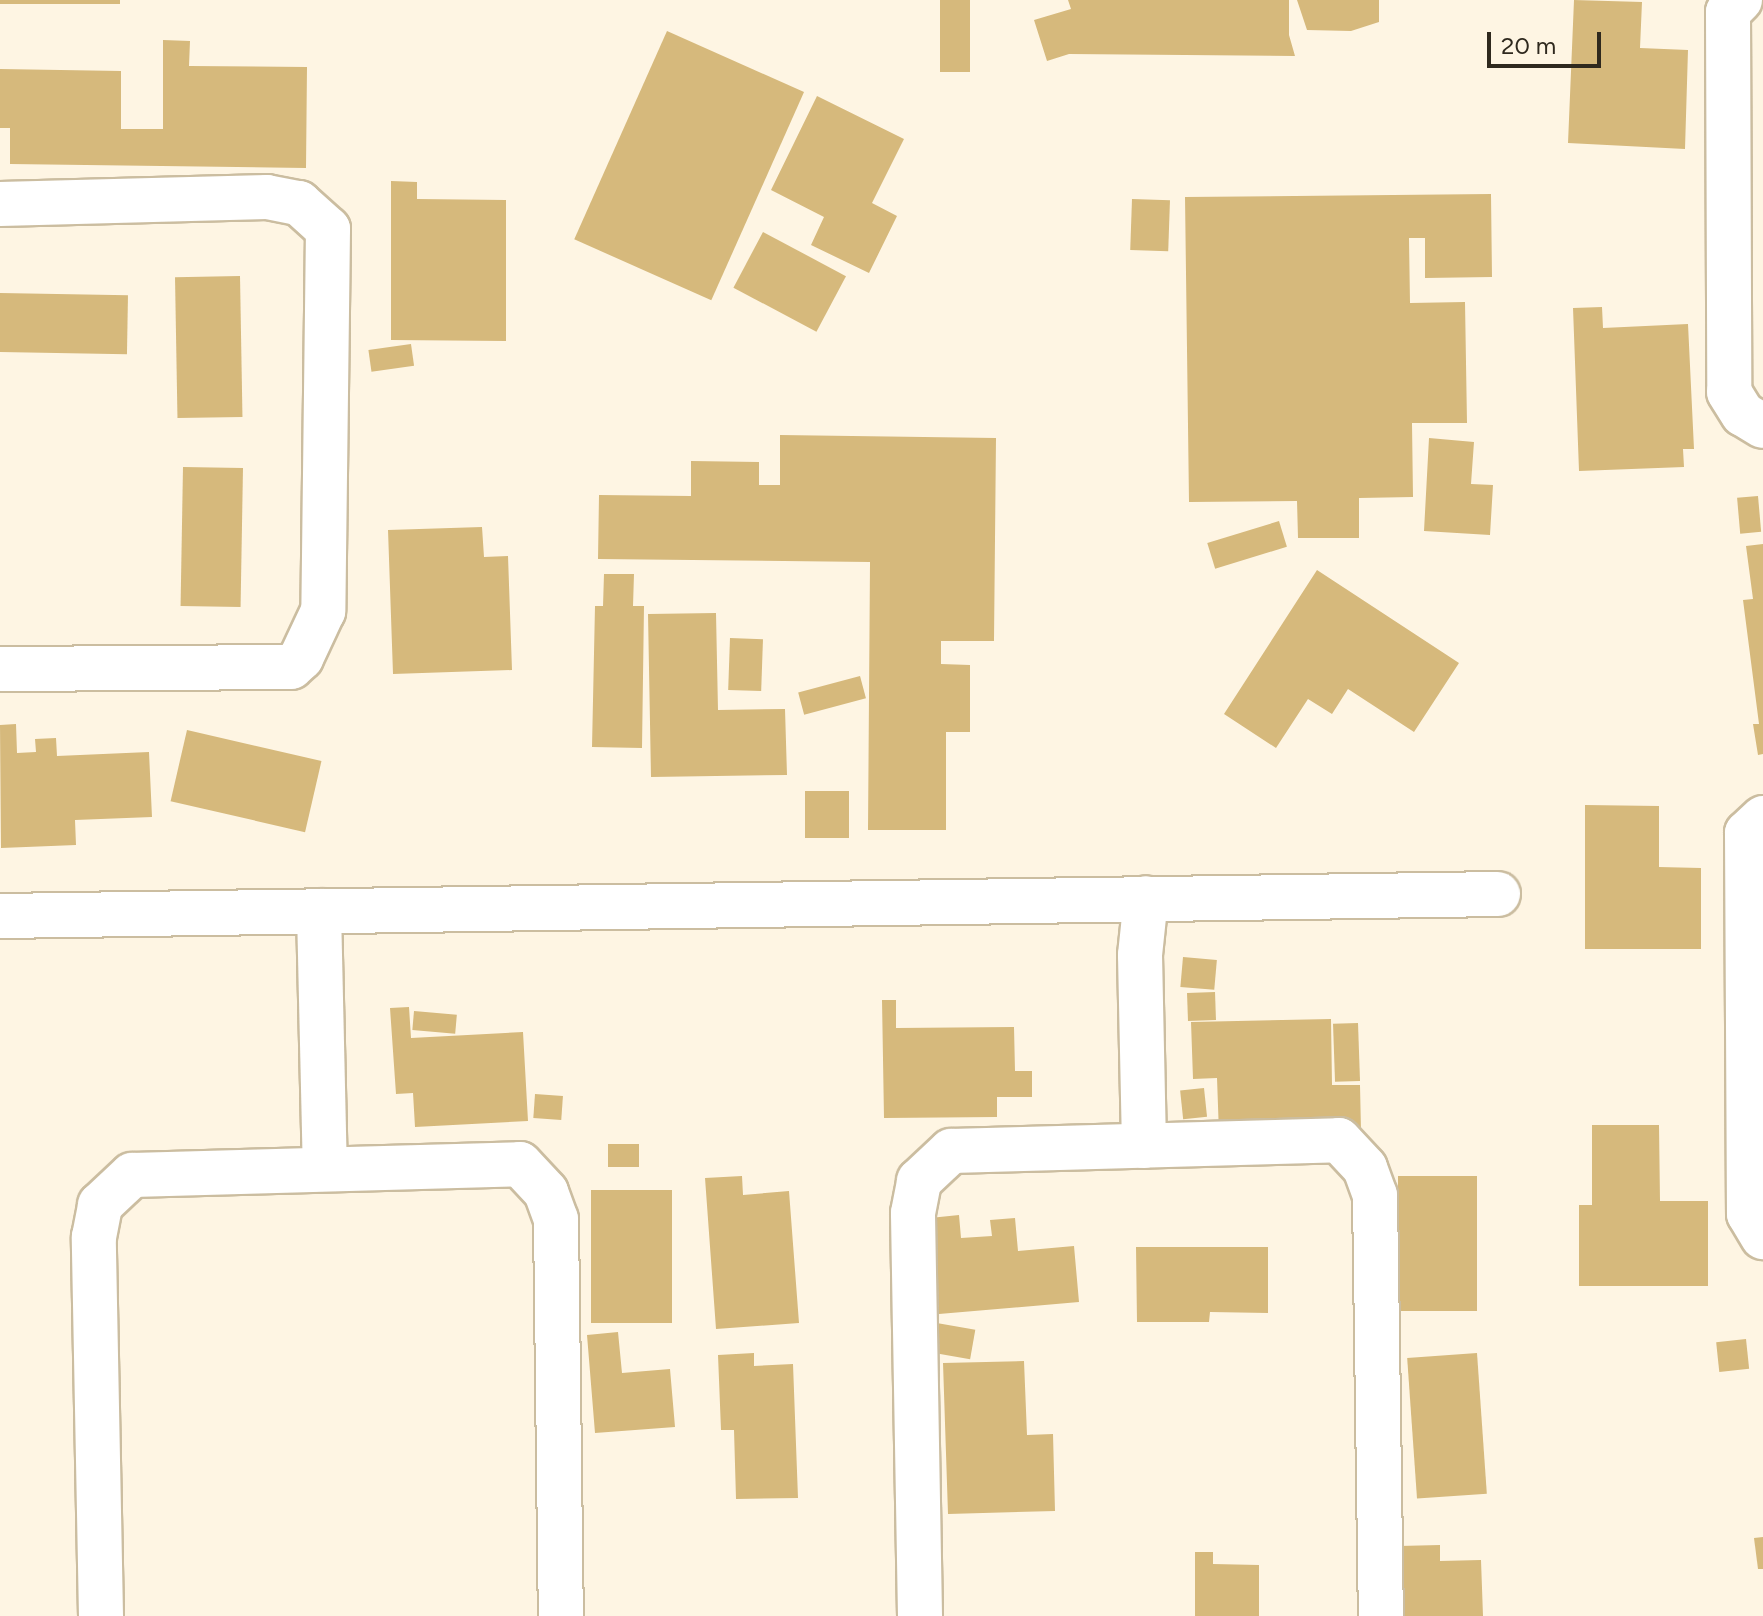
<!DOCTYPE html>
<html>
<head>
<meta charset="utf-8">
<style>
  body { margin:0 }
  #map { position:relative; width:1763px; height:1616px; overflow:hidden; background:#fef5e3; font-family:Figtree,sans-serif }
  div>[style] { position:absolute }
  .building>* { inset:0; background:#d6b97c; transform-origin:0 0 }
  .roads { filter:drop-shadow(2px 0 #cbbda0) drop-shadow(-2px 0 #cbbda0) drop-shadow(0 2px #cbbda0) drop-shadow(0 -2px #cbbda0) }
  .street>* { height:44px; margin:-22px; padding:0 22px; transform-origin:22px; border-radius:22px; background:#fff }
  span { translate:-50% -50%; white-space:nowrap; text-align:center; line-height:1.15; -webkit-text-stroke:6px #fef5e3; paint-order:stroke }
  .scale { position:absolute; left:1487px; top:32px; width:114px; height:36px; box-sizing:border-box; border:4px solid #2f291e; border-top:0; padding-left:10px; font-size:24px; line-height:28px; white-space:nowrap; color:#2f291e; -webkit-text-stroke:6px #fef5e3; paint-order:stroke }
</style>
</head>
<body>
<div id="map">
  <div class="building">
    <div style="left:0;top:0;width:120px;height:4px"></div>
    <div style="left:940px;top:0;width:30px;height:72px"></div>
    <div style="clip-path:polygon(1068px 0,1289px 0,1289px 35px,1295px 56px,1069px 54px,1047px 61px,1034px 20px,1071px 9px)"></div>
    <div style="clip-path:polygon(1297px 0,1379px 0,1379px 22px,1351px 31px,1307px 30px)"></div>
    <div style="clip-path:polygon(1574px 0,1642px 2px,1640px 48px,1688px 50px,1685px 149px,1568px 143px)"></div>
    <div style="left:667px;top:31px;width:150px;height:228px;rotate:24deg"></div>
    <div style="clip-path:polygon(163px 40px,190px 41px,189px 66px,307px 67px,306px 168px,10px 164px,10px 128px,0 128px,0 69px,121px 71px,121px 129px,163px 129px)"></div>
    <div style="clip-path:polygon(817px 96px,904px 139px,872px 203px,897px 216px,869px 273px,811px 245px,824px 217px,771px 190px)"></div>
    <div style="clip-path:polygon(391px 181px,417px 182px,417px 199px,506px 200px,506px 341px,391px 340px)"></div>
    <div style="clip-path:polygon(1491px 194px,1492px 277px,1425px 278px,1425px 238px,1409px 238px,1410px 303px,1465px 302px,1467px 423px,1412px 423px,1413px 497px,1359px 498px,1359px 538px,1298px 538px,1297px 501px,1189px 502px,1185px 197px)"></div>
    <div style="left:1132px;top:199px;width:38px;height:51px;rotate:2deg"></div>
    <div style="left:763px;top:232px;width:94px;height:63px;rotate:28deg"></div>
    <div style="left:240px;top:276px;width:141px;height:65px;rotate:89deg"></div>
    <div style="left:0;top:293px;width:128px;height:59px;rotate:1deg"></div>
    <div style="clip-path:polygon(1602px 307px,1603px 328px,1688px 324px,1694px 449px,1683px 449px,1684px 467px,1579px 471px,1573px 308px)"></div>
    <div style="left:411px;top:344px;width:22px;height:43px;rotate:82deg"></div>
    <div style="clip-path:polygon(780px 435px,996px 438px,994px 641px,941px 641px,941px 664px,970px 665px,970px 732px,946px 732px,946px 830px,868px 830px,870px 562px,598px 559px,599px 495px,691px 496px,691px 461px,759px 462px,759px 485px,780px 485px)"></div>
    <div style="clip-path:polygon(1429px 438px,1474px 442px,1471px 484px,1493px 485px,1490px 535px,1424px 531px)"></div>
    <div style="left:183px;top:467px;width:60px;height:139px;rotate:1deg"></div>
    <div style="left:1758px;top:496px;width:36px;height:21px;rotate:85deg"></div>
    <div style="left:1279px;top:521px;width:27px;height:75px;rotate:73deg"></div>
    <div style="clip-path:polygon(482px 527px,484px 557px,508px 556px,512px 670px,393px 674px,388px 530px)"></div>
    <div style="clip-path:polygon(1763px 544px,1763px 754px,1758px 755px,1753px 724px,1759px 724px,1743px 600px,1753px 599px,1746px 546px)"></div>
    <div style="clip-path:polygon(1317px 570px,1459px 663px,1414px 732px,1348px 689px,1332px 714px,1308px 699px,1276px 748px,1224px 714px)"></div>
    <div style="clip-path:polygon(604px 574px,634px 574px,633px 606px,644px 606px,642px 748px,592px 747px,595px 606px,603px 606px)"></div>
    <div style="clip-path:polygon(716px 613px,718px 710px,785px 709px,787px 775px,651px 777px,648px 614px)"></div>
    <div style="left:730px;top:638px;width:33px;height:52px;rotate:2deg"></div>
    <div style="left:860px;top:676px;width:23px;height:64px;rotate:75deg"></div>
    <div style="clip-path:polygon(16px 724px,17px 753px,36px 752px,35px 739px,56px 738px,57px 756px,149px 752px,152px 817px,75px 820px,76px 845px,1px 848px,0 725px)"></div>
    <div style="left:187px;top:730px;width:138px;height:73px;rotate:13deg"></div>
    <div style="left:805px;top:791px;width:44px;height:47px"></div>
    <div style="clip-path:polygon(1585px 805px,1659px 806px,1659px 867px,1701px 868px,1701px 949px,1585px 949px)"></div>
    <div style="left:1183px;top:957px;width:34px;height:30px;rotate:5deg"></div>
    <div style="left:1215px;top:992px;width:28px;height:28px;rotate:88deg"></div>
    <div style="clip-path:polygon(882px 1000px,896px 1000px,896px 1028px,1014px 1027px,1015px 1071px,1032px 1071px,1032px 1097px,997px 1097px,997px 1117px,884px 1118px)"></div>
    <div style="clip-path:polygon(409px 1007px,411px 1038px,523px 1032px,528px 1121px,415px 1127px,413px 1093px,396px 1094px,390px 1008px)"></div>
    <div style="left:414px;top:1011px;width:43px;height:19px;rotate:5deg"></div>
    <div style="clip-path:polygon(1331px 1019px,1332px 1085px,1360px 1085px,1361px 1131px,1219px 1134px,1217px 1078px,1193px 1079px,1191px 1022px)"></div>
    <div style="left:1358px;top:1023px;width:58px;height:25px;rotate:88deg"></div>
    <div style="left:1204px;top:1088px;width:29px;height:24px;rotate:84deg"></div>
    <div style="left:535px;top:1094px;width:28px;height:24px;rotate:4deg"></div>
    <div style="clip-path:polygon(1592px 1125px,1659px 1125px,1660px 1201px,1708px 1201px,1708px 1286px,1579px 1286px,1579px 1205px,1592px 1205px)"></div>
    <div style="left:608px;top:1144px;width:31px;height:23px"></div>
    <div style="clip-path:polygon(742px 1176px,743px 1195px,789px 1191px,799px 1323px,716px 1329px,705px 1178px)"></div>
    <div style="left:1398px;top:1176px;width:79px;height:135px"></div>
    <div style="left:591px;top:1190px;width:81px;height:133px"></div>
    <div style="clip-path:polygon(959px 1215px,961px 1238px,992px 1236px,990px 1220px,1015px 1218px,1018px 1251px,1074px 1246px,1079px 1302px,939px 1314px,930px 1218px)"></div>
    <div style="clip-path:polygon(1136px 1247px,1268px 1247px,1268px 1313px,1210px 1312px,1209px 1322px,1137px 1322px)"></div>
    <div style="left:931px;top:1322px;width:45px;height:30px;rotate:10deg"></div>
    <div style="clip-path:polygon(618px 1332px,622px 1373px,670px 1369px,675px 1427px,595px 1433px,587px 1335px)"></div>
    <div style="left:1746px;top:1339px;width:30px;height:30px;rotate:84deg"></div>
    <div style="clip-path:polygon(754px 1353px,754px 1366px,793px 1364px,798px 1498px,736px 1499px,734px 1430px,721px 1430px,718px 1355px)"></div>
    <div style="left:1477px;top:1353px;width:141px;height:70px;rotate:86deg"></div>
    <div style="clip-path:polygon(1024px 1361px,1027px 1435px,1053px 1434px,1055px 1511px,948px 1514px,943px 1363px)"></div>
    <div style="clip-path:polygon(1763px 1537px,1763px 1569px,1758px 1569px,1754px 1538px)"></div>
    <div style="clip-path:polygon(1440px 1545px,1440px 1561px,1481px 1560px,1483px 1616px,1401px 1616px,1399px 1546px)"></div>
    <div style="clip-path:polygon(1195px 1552px,1213px 1552px,1213px 1564px,1259px 1565px,1259px 1616px,1195px 1616px)"></div>
  </div>
  <div class="roads">
    <div class="street">
      <div style="left:1740px;top:0;width:17px;rotate:135deg"></div>
      <div style="left:1728px;top:12px;width:380px;rotate:89.8deg"></div>
      <div style="left:1729px;top:392px;width:26px;rotate:58deg"></div>
      <div style="left:1743px;top:414px;width:23px;rotate:31deg"></div>
      <div style="left:0;top:204px;width:267px;rotate:-1.5deg"></div>
      <div style="left:267px;top:197px;width:33px;rotate:11deg"></div>
      <div style="left:299px;top:203px;width:39px;rotate:42deg"></div>
      <div style="left:328px;top:229px;width:382px;rotate:90.7deg"></div>
      <div style="left:323px;top:611px;width:52px;rotate:115.1deg"></div>
      <div style="left:301px;top:658px;width:13px;rotate:138deg"></div>
      <div style="left:291px;top:667px;width:291px;rotate:179.6deg"></div>
      <div style="left:1763px;top:818px;width:22px;rotate:137deg"></div>
      <div style="left:1747px;top:833px;width:381px;rotate:89.7deg"></div>
      <div style="left:1749px;top:1214px;width:27px;rotate:59deg"></div>
      <div style="left:319px;top:911px;width:258px;rotate:88.7deg"></div>
      <div style="left:0;top:916px;width:1498px;rotate:-0.84deg"></div>
      <div style="left:1144px;top:1146px;width:191px;rotate:-91.2deg"></div>
      <div style="left:1140px;top:955px;width:57px;rotate:-84deg"></div>
      <div style="left:101px;top:1616px;width:379px;rotate:-91.1deg"></div>
      <div style="left:94px;top:1237px;width:33px;rotate:-79deg"></div>
      <div style="left:100px;top:1205px;width:44px;rotate:-43.2deg"></div>
      <div style="left:132px;top:1175px;width:388px;rotate:-1.6deg"></div>
      <div style="left:520px;top:1164px;width:38px;rotate:47deg"></div>
      <div style="left:546px;top:1192px;width:29px;rotate:70deg"></div>
      <div style="left:556px;top:1219px;width:397px;rotate:89.3deg"></div>
      <div style="left:920px;top:1616px;width:403px;rotate:-91deg"></div>
      <div style="left:913px;top:1213px;width:33px;rotate:-79deg"></div>
      <div style="left:919px;top:1181px;width:44px;rotate:-43.2deg"></div>
      <div style="left:951px;top:1151px;width:388px;rotate:-1.6deg"></div>
      <div style="left:1339px;top:1140px;width:38px;rotate:47deg"></div>
      <div style="left:1365px;top:1168px;width:29px;rotate:70deg"></div>
      <div style="left:1375px;top:1195px;width:421px;rotate:89.2deg"></div>
    </div>
  </div>
  <div class="scale">20 m</div>
</div>
</body>
</html>
